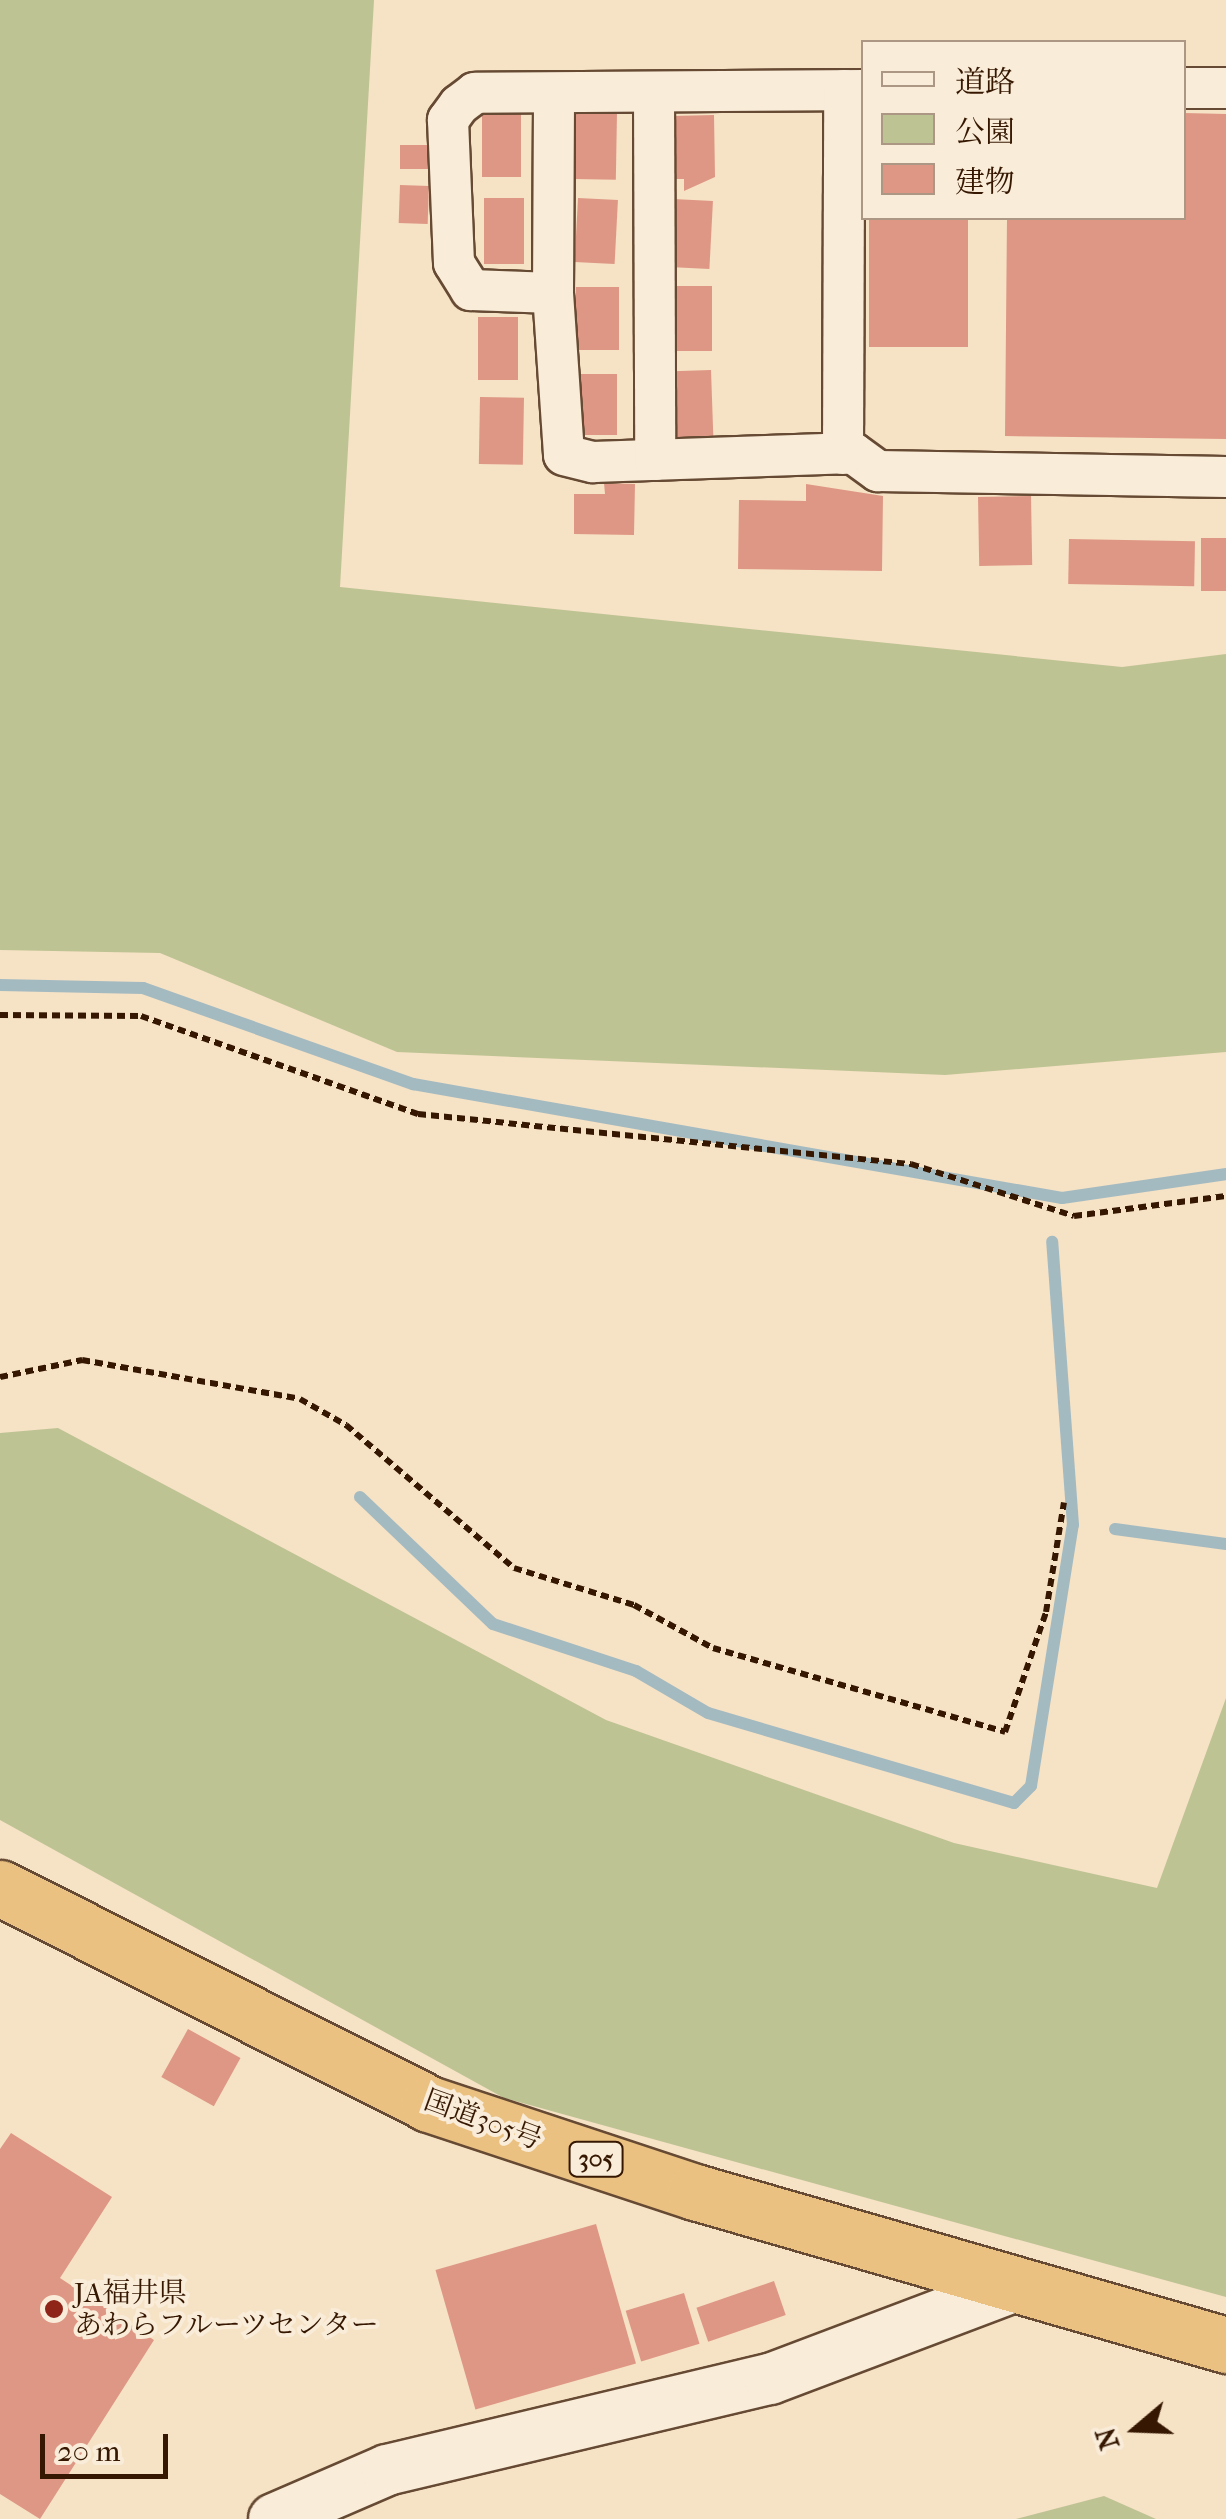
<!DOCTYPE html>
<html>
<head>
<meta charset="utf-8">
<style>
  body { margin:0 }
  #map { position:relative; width:1226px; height:2519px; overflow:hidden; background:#f6e2c5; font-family:"IM FELL French Canon","Noto Serif JP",serif }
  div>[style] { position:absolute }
  .green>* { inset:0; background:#bec393 }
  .stream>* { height:12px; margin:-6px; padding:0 6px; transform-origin:6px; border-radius:6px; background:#a4bac1 }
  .building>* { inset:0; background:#de9784; transform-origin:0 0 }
  .path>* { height:6px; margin-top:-3px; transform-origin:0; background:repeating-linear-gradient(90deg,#361802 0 8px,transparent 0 13px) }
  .roads { filter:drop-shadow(2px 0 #664a33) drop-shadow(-2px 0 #664a33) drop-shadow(0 2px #664a33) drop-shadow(0 -2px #664a33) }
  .minor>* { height:40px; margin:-20px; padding:0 20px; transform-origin:20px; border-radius:20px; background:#f9ecd9 }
  .tertiary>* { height:50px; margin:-25px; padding:0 25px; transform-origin:25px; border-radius:25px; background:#f9ecd9 }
  .trunk>* { height:55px; margin:-27.5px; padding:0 27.5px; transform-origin:27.5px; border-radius:27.5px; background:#ebc182 }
  .dots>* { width:28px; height:28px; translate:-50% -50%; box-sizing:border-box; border:5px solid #f9ecd9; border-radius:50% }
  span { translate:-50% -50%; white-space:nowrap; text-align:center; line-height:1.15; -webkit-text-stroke:8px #f9ecd9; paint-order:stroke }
  .shield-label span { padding:2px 8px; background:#f9ecd9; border:2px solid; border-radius:8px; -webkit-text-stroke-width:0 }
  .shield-label { font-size:25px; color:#361802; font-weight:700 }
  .street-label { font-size:28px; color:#361802 }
  .poi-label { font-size:28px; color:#361802 }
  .left { translate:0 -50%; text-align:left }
  .legend { position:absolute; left:861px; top:40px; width:325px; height:180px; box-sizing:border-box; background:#f9ecd9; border:2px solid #ab9783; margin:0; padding:12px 18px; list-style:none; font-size:30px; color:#361802 }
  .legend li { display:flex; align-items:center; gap:20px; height:50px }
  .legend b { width:50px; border:2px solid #ab9783 }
  .north { position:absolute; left:1086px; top:2379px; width:100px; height:100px; -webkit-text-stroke:8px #f9ecd9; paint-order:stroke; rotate:251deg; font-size:28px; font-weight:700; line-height:40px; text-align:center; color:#361802 }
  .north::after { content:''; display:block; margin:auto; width:35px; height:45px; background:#361802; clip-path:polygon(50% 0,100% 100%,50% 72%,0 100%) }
  .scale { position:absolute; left:40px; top:2434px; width:128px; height:45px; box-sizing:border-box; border:5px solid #361802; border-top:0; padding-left:12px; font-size:30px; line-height:35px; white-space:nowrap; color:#361802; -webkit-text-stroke:8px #f9ecd9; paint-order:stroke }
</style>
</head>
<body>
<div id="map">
  <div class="green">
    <div style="clip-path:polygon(0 0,374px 0,340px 587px,1122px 667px,1226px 654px,1226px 1052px,945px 1075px,397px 1052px,160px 953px,0 950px)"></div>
    <div style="clip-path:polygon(58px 1428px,606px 1720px,954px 1843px,1157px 1888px,1226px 1698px,1226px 2297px,504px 2098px,0 1820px,0 1433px)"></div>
    <div style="clip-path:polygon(1104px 2496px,1156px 2519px,1016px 2519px)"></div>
  </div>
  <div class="stream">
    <div style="left:0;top:985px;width:143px;rotate:1.2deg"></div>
    <div style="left:143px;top:988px;width:287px;rotate:19.6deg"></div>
    <div style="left:413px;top:1084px;width:659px;rotate:9.96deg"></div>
    <div style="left:1062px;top:1198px;width:166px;rotate:-8.3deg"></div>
    <div style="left:360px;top:1497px;width:184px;rotate:43.7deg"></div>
    <div style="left:493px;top:1624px;width:151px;rotate:18.2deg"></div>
    <div style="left:636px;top:1671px;width:83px;rotate:30.3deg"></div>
    <div style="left:708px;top:1713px;width:319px;rotate:16.4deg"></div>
    <div style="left:1014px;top:1803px;width:24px;rotate:-45deg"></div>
    <div style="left:1031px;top:1786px;width:264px;rotate:-80.9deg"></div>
    <div style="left:1073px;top:1525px;width:284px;rotate:-94.2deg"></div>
    <div style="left:1115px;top:1529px;width:112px;rotate:7.7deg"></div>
  </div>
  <div class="building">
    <div style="left:575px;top:112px;width:42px;height:67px;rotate:1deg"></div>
    <div style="left:482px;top:113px;width:39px;height:64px"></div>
    <div style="clip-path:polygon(1184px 113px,1226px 114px,1226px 439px,1005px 436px,1007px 218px,1184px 218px)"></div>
    <div style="clip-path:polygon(714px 115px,715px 177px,684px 191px,684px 179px,673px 179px,672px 116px)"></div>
    <div style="left:400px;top:145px;width:32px;height:24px"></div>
    <div style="left:400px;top:185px;width:29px;height:38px;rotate:2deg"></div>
    <div style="left:484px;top:198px;width:40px;height:66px"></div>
    <div style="left:578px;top:198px;width:40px;height:64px;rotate:3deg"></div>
    <div style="left:673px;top:199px;width:40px;height:68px;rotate:3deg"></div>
    <div style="left:869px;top:218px;width:99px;height:129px"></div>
    <div style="left:672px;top:286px;width:40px;height:65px"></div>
    <div style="left:576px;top:287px;width:43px;height:63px"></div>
    <div style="left:518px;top:317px;width:63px;height:40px;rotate:90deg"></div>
    <div style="left:711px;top:370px;width:67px;height:38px;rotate:88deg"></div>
    <div style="left:578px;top:374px;width:39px;height:61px"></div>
    <div style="left:480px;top:397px;width:44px;height:67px;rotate:1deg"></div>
    <div style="clip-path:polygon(604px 483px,635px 484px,634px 535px,574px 534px,574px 494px,605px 494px)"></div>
    <div style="clip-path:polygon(806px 484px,883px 496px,882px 571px,738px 569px,739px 500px,806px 501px)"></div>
    <div style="left:1031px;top:496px;width:69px;height:53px;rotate:89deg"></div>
    <div style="left:1226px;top:538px;width:53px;height:25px;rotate:90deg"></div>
    <div style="left:1069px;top:539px;width:126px;height:45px;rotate:1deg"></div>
    <div style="left:188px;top:2029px;width:60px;height:55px;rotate:29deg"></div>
    <div style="clip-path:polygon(11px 2133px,112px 2197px,60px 2278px,154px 2340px,40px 2519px,0 2494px,0 2149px)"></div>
    <div style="left:596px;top:2224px;width:145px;height:167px;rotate:74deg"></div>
    <div style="left:774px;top:2281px;width:36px;height:82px;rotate:71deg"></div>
    <div style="left:684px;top:2293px;width:53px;height:61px;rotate:73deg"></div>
  </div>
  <div class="path">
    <div style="left:0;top:1015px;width:141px;rotate:0.4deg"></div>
    <div style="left:141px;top:1016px;width:294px;rotate:19.5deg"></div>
    <div style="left:418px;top:1114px;width:496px;rotate:5.8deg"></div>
    <div style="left:911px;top:1164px;width:171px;rotate:17.7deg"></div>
    <div style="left:1074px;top:1216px;width:153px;rotate:-7.5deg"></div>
    <div style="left:0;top:1377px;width:84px;rotate:-11.7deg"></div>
    <div style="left:82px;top:1360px;width:221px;rotate:10.1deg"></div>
    <div style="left:300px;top:1399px;width:53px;rotate:29.5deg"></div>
    <div style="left:346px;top:1425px;width:221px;rotate:40.4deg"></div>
    <div style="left:514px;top:1568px;width:126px;rotate:17.1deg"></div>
    <div style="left:634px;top:1605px;width:90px;rotate:28.6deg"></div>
    <div style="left:713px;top:1648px;width:304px;rotate:16deg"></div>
    <div style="left:1005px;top:1732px;width:127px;rotate:-71.1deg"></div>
    <div style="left:1046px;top:1612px;width:111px;rotate:-80.7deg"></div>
  </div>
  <div class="roads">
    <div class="minor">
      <div style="left:1184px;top:88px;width:42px"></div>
      <div style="left:864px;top:90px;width:389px;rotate:179.6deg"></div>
      <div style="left:475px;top:93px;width:20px;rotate:143deg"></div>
      <div style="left:459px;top:105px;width:19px;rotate:126deg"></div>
      <div style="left:448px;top:120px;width:143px;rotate:87.6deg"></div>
      <div style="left:454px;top:263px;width:32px;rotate:58deg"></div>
      <div style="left:471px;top:290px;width:82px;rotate:2.1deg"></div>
      <div style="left:553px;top:293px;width:162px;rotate:86.1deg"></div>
      <div style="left:564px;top:455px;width:30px;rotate:14deg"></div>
      <div style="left:593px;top:462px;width:260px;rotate:-2deg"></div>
      <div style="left:853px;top:453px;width:31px;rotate:36deg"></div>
      <div style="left:878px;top:471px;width:348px;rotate:1deg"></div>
      <div style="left:654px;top:92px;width:368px;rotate:89.8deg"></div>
      <div style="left:553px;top:293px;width:200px;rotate:-89.7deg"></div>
      <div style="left:843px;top:454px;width:364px;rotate:-89.8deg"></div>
    </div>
    <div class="tertiary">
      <div style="left:274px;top:2519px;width:123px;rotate:-23.4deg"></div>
      <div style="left:387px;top:2470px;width:394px;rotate:-13.4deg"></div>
      <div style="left:770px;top:2379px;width:261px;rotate:-20.7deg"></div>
    </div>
    <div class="trunk">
      <div style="left:0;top:1888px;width:480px;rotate:26.7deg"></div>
      <div style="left:429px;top:2104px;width:280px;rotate:18.3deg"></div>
      <div style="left:695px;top:2192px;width:553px;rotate:16.07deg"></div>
    </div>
  </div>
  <div class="dots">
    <div style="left:54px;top:2309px;background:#8f2418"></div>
  </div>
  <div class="shield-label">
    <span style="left:596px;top:2159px">305</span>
  </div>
  <div class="street-label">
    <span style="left:483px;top:2120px;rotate:20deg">国道305号</span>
  </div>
  <div class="poi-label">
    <span class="left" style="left:74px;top:2309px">JA福井県<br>あわらフルーツセンター</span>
  </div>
  <ul class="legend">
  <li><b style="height:12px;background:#f9ecd9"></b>道路</li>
  <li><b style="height:28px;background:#bec393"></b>公園</li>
  <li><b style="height:28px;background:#de9784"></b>建物</li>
  </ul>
  <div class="north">N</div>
  <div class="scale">20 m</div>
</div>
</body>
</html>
